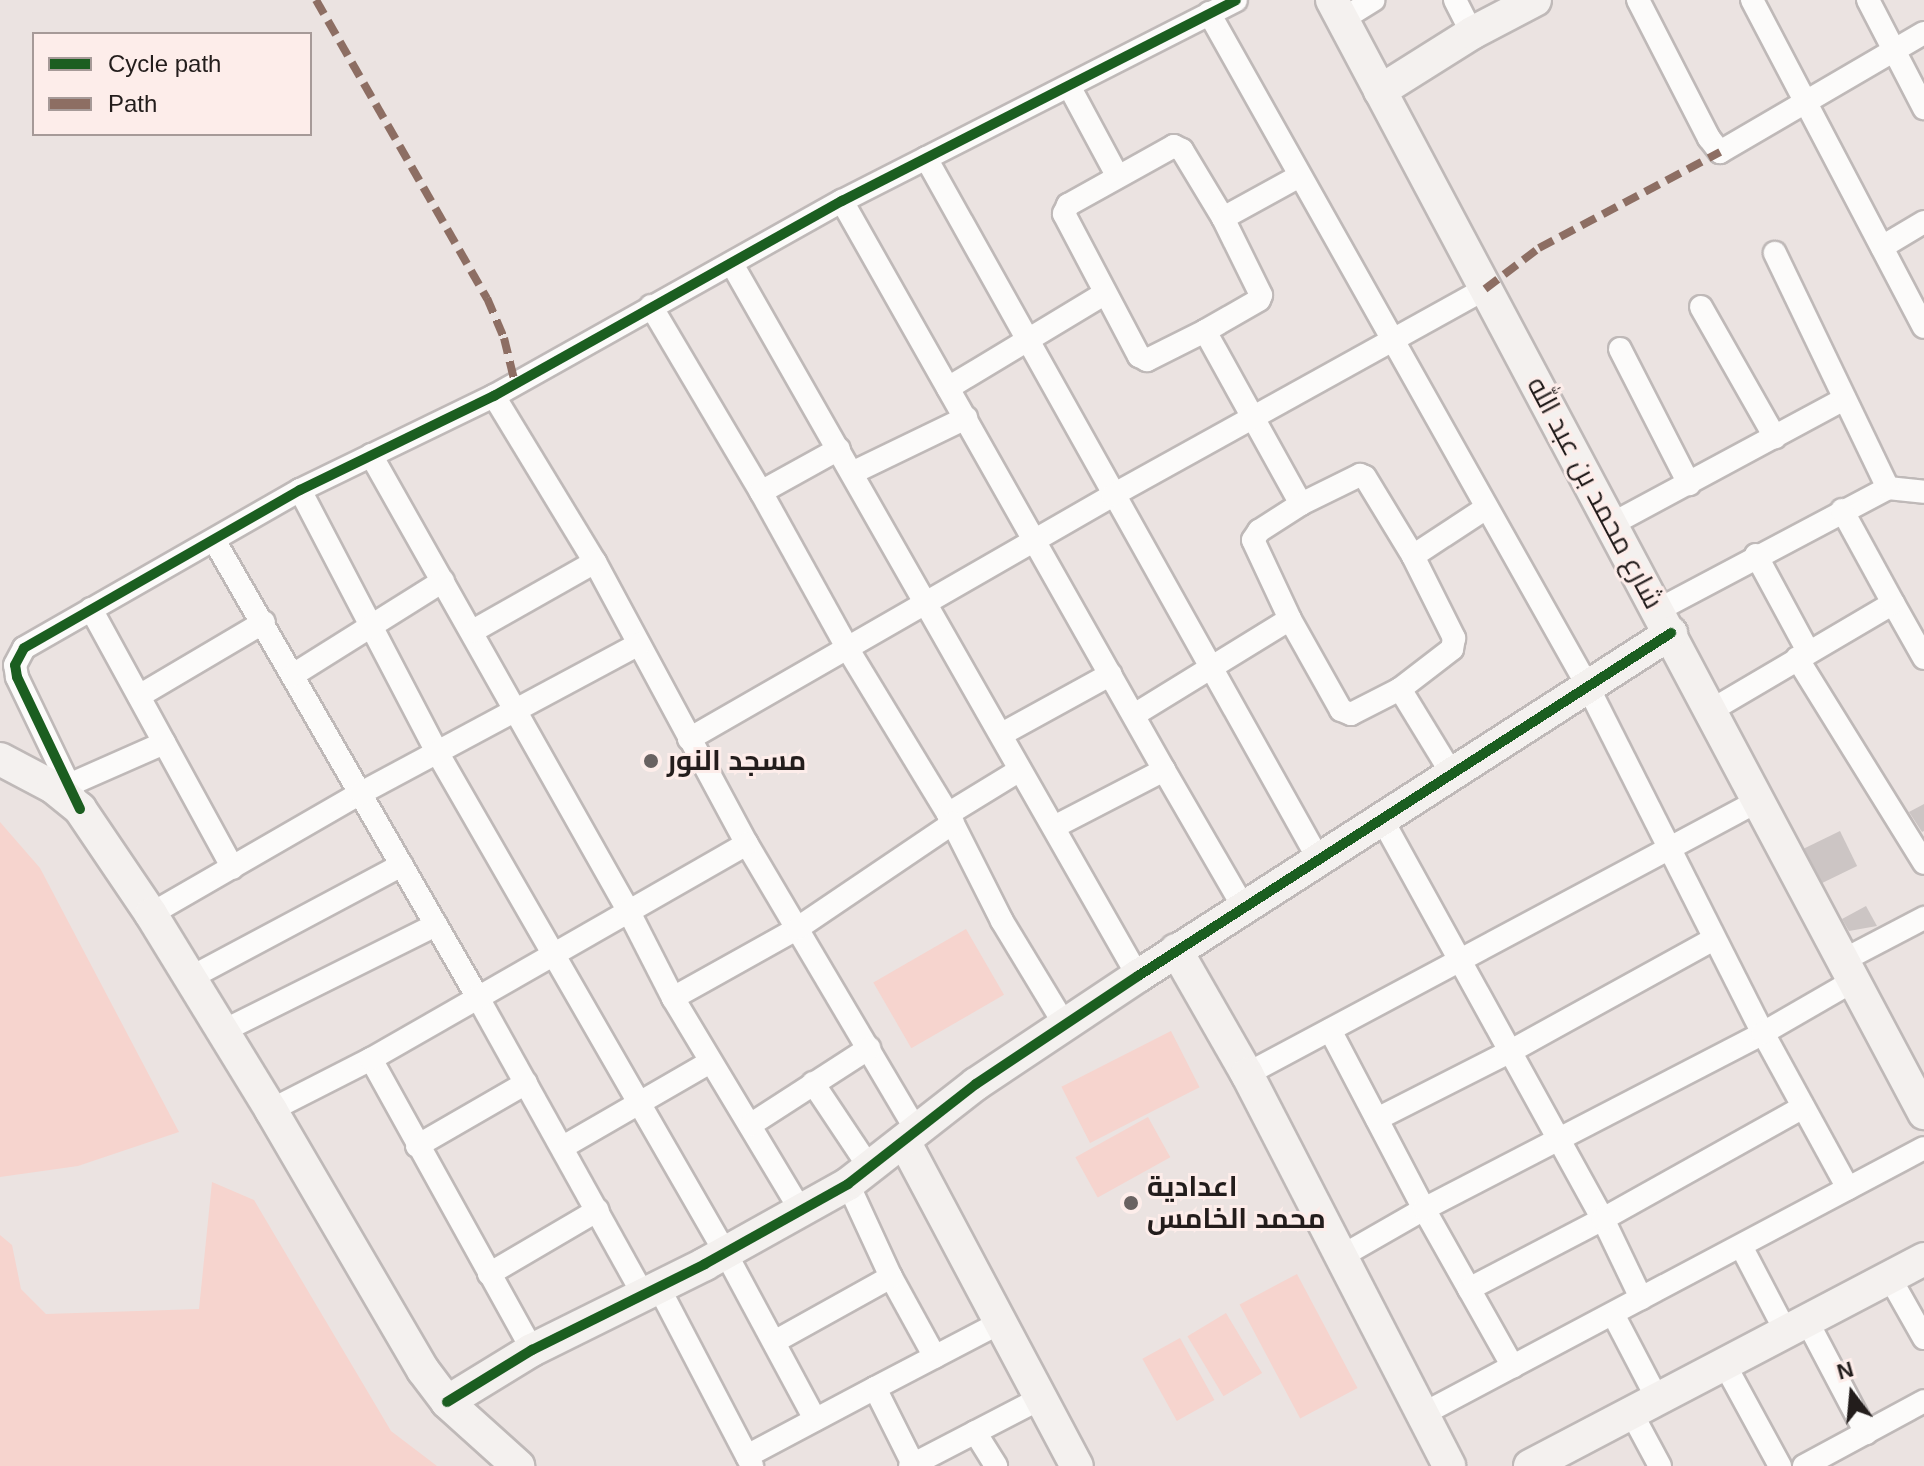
<!DOCTYPE html>
<html>
<head>
<meta charset="utf-8">
<style>
  body { margin:0 }
  #map { position:relative; width:1924px; height:1466px; overflow:hidden; background:#ebe3e1; font-family:Helvetica,Cairo,sans-serif }
  div>[style] { position:absolute }
  .green>* { inset:0; background:#f6d4ce; transform-origin:0 0 }
  .building>* { inset:0; background:#ccc5c4; transform-origin:0 0 }
  .roads { filter:drop-shadow(2px 0 #bfb9b8) drop-shadow(-2px 0 #bfb9b8) drop-shadow(0 2px #bfb9b8) drop-shadow(0 -2px #bfb9b8) }
  .street>* { height:22px; margin:-11px; padding:0 11px; transform-origin:11px; border-radius:11px; background:#fcfbfa }
  .secondary>* { height:32px; margin:-16px; padding:0 16px; transform-origin:16px; border-radius:16px; background:#f4f1ef }
  .quiet>* { height:8px; margin-top:-4px; transform-origin:0; background:repeating-linear-gradient(90deg,#8d6e63 0 16px,transparent 0 24px) }
  .cycleway>* { height:10px; margin:-5px; padding:0 5px; transform-origin:5px; border-radius:5px; background:#1b5e20 }
  .dots>* { width:22px; height:22px; translate:-50% -50%; box-sizing:border-box; border:4px solid #fdedea; border-radius:50% }
  span { translate:-50% -50%; white-space:nowrap; text-align:center; line-height:1.15; -webkit-text-stroke:6px #fdedea; paint-order:stroke }
  .street-label { font-size:28px; color:#231d1c }
  .poi-label { font-size:28px; color:#231d1c; font-weight:700 }
  .left { translate:0 -50%; text-align:left }
  .legend { position:absolute; left:32px; top:32px; width:280px; height:104px; box-sizing:border-box; background:#fdedea; border:2px solid #a69a98; margin:0; padding:10px 14px; list-style:none; font-size:24px; color:#231d1c }
  .legend li { display:flex; align-items:center; gap:16px; height:40px }
  .legend b { width:40px; border:2px solid #a69a98 }
  .north { position:absolute; left:1812px; top:1354px; width:80px; height:80px; -webkit-text-stroke:6px #fdedea; paint-order:stroke; rotate:344deg; font-size:22px; font-weight:700; line-height:32px; text-align:center; color:#231d1c }
  .north::after { content:''; display:block; margin:auto; width:28px; height:36px; background:#231d1c; clip-path:polygon(50% 0,100% 100%,50% 72%,0 100%) }
</style>
</head>
<body>
<div id="map">
  <div class="green">
    <div style="clip-path:polygon(0 822px,40px 868px,179px 1132px,78px 1166px,0 1177px)"></div>
    <div style="left:966px;top:929px;width:76px;height:107px;rotate:60deg"></div>
    <div style="left:1171px;top:1031px;width:63px;height:123px;rotate:63deg"></div>
    <div style="left:1148px;top:1117px;width:46px;height:83px;rotate:61deg"></div>
    <div style="clip-path:polygon(212px 1182px,254px 1200px,391px 1431px,437px 1466px,0 1466px,0 1235px,12px 1245px,21px 1289px,46px 1314px,199px 1309px)"></div>
    <div style="left:1297px;top:1274px;width:129px;height:65px;rotate:62deg"></div>
    <div style="left:1226px;top:1313px;width:70px;height:45px;rotate:59deg"></div>
    <div style="left:1180px;top:1338px;width:71px;height:43px;rotate:61deg"></div>
  </div>
  <div class="building">
    <div style="clip-path:polygon(1924px 804px,1924px 831px,1922px 832px,1909px 812px)"></div>
    <div style="left:1840px;top:831px;width:39px;height:40px;rotate:64deg"></div>
    <div style="clip-path:polygon(1866px 906px,1877px 926px,1849px 931px,1842px 919px)"></div>
  </div>
  <div class="roads">
    <div class="street">
      <div style="left:1455px;top:0;width:37px;rotate:63deg"></div>
      <div style="left:1638px;top:0;width:155px;rotate:62.8deg"></div>
      <div style="left:1709px;top:138px;width:18px;rotate:52deg"></div>
      <div style="left:1720px;top:152px;width:236px;rotate:-30.3deg"></div>
      <div style="left:1752px;top:0;width:369px;rotate:62.3deg"></div>
      <div style="left:1868px;top:0;width:122px;rotate:62.6deg"></div>
      <div style="left:1209px;top:13px;width:771px;rotate:60.64deg"></div>
      <div style="left:1587px;top:685px;width:390px;rotate:63.2deg"></div>
      <div style="left:1763px;top:1033px;width:177px;rotate:61.3deg"></div>
      <div style="left:1343px;top:19px;width:36px;rotate:-32deg"></div>
      <div style="left:1069px;top:86px;width:101px;rotate:61.7deg"></div>
      <div style="left:1174px;top:146px;width:9px;rotate:27deg"></div>
      <div style="left:1182px;top:150px;width:79px;rotate:58.9deg"></div>
      <div style="left:1223px;top:218px;width:86px;rotate:63.7deg"></div>
      <div style="left:1261px;top:295px;width:5px;rotate:112deg"></div>
      <div style="left:1259px;top:300px;width:62px;rotate:150.1deg"></div>
      <div style="left:1205px;top:331px;width:65px;rotate:153.4deg"></div>
      <div style="left:1147px;top:360px;width:9px;rotate:-153deg"></div>
      <div style="left:1139px;top:356px;width:161px;rotate:-117.8deg"></div>
      <div style="left:1064px;top:214px;width:10px;rotate:-66deg"></div>
      <div style="left:1068px;top:205px;width:121px;rotate:-29.1deg"></div>
      <div style="left:926px;top:158px;width:805px;rotate:60.76deg"></div>
      <div style="left:842px;top:201px;width:654px;rotate:60.49deg"></div>
      <div style="left:1223px;top:218px;width:85px;rotate:-28.7deg"></div>
      <div style="left:1882px;top:247px;width:49px;rotate:-30.8deg"></div>
      <div style="left:732px;top:264px;width:820px;rotate:60.31deg"></div>
      <div style="left:651px;top:306px;width:216px;rotate:59.4deg"></div>
      <div style="left:761px;top:492px;width:182px;rotate:61deg"></div>
      <div style="left:849px;top:651px;width:191px;rotate:58.7deg"></div>
      <div style="left:948px;top:814px;width:120px;rotate:63.2deg"></div>
      <div style="left:1002px;top:921px;width:122px;rotate:58.8deg"></div>
      <div style="left:1701px;top:307px;width:150px;rotate:60.4deg"></div>
      <div style="left:1205px;top:331px;width:198px;rotate:61deg"></div>
      <div style="left:1620px;top:349px;width:152px;rotate:62.9deg"></div>
      <div style="left:948px;top:388px;width:182px;rotate:-31.1deg"></div>
      <div style="left:494px;top:396px;width:194px;rotate:58.7deg"></div>
      <div style="left:595px;top:562px;width:320px;rotate:61.7deg"></div>
      <div style="left:747px;top:844px;width:332px;rotate:59.4deg"></div>
      <div style="left:371px;top:455px;width:525px;rotate:60.55deg"></div>
      <div style="left:629px;top:912px;width:97px;rotate:62.9deg"></div>
      <div style="left:673px;top:998px;width:249px;rotate:59deg"></div>
      <div style="left:852px;top:473px;width:127px;rotate:-25.8deg"></div>
      <div style="left:1360px;top:475px;width:5px;rotate:22deg"></div>
      <div style="left:1365px;top:477px;width:92px;rotate:58.7deg"></div>
      <div style="left:1413px;top:556px;width:92px;rotate:63.4deg"></div>
      <div style="left:1454px;top:638px;width:11px;rotate:100deg"></div>
      <div style="left:1452px;top:649px;width:66px;rotate:142.4deg"></div>
      <div style="left:1400px;top:689px;width:55px;rotate:153deg"></div>
      <div style="left:1351px;top:714px;width:11px;rotate:-158deg"></div>
      <div style="left:1341px;top:710px;width:104px;rotate:-119.3deg"></div>
      <div style="left:1290px;top:619px;width:87px;rotate:-115.1deg"></div>
      <div style="left:1253px;top:540px;width:11px;rotate:-56deg"></div>
      <div style="left:1259px;top:531px;width:50px;rotate:-32.7deg"></div>
      <div style="left:1301px;top:504px;width:66px;rotate:-26.2deg"></div>
      <div style="left:1888px;top:488px;width:36px;rotate:6deg"></div>
      <div style="left:300px;top:490px;width:296px;rotate:62.4deg"></div>
      <div style="left:437px;top:752px;width:577px;rotate:60.06deg"></div>
      <div style="left:725px;top:1252px;width:190px;rotate:61.7deg"></div>
      <div style="left:761px;top:492px;width:89px;rotate:-28.9deg"></div>
      <div style="left:1612px;top:524px;width:264px;rotate:-28.3deg"></div>
      <div style="left:214px;top:540px;width:526px;rotate:60.03deg"></div>
      <div style="left:477px;top:996px;width:340px;rotate:60.9deg"></div>
      <div style="left:1756px;top:555px;width:109px;rotate:61.6deg"></div>
      <div style="left:1413px;top:556px;width:87px;rotate:-33.3deg"></div>
      <div style="left:1893px;top:603px;width:63px;rotate:60.6deg"></div>
      <div style="left:91px;top:609px;width:295px;rotate:61.3deg"></div>
      <div style="left:1658px;top:610px;width:260px;rotate:-27.9deg"></div>
      <div style="left:1888px;top:488px;width:261px;rotate:-115.7deg"></div>
      <div style="left:473px;top:631px;width:140px;rotate:-29.5deg"></div>
      <div style="left:1797px;top:658px;width:241px;rotate:58.2deg"></div>
      <div style="left:293px;top:675px;width:177px;rotate:-32.1deg"></div>
      <div style="left:1400px;top:689px;width:100px;rotate:58.5deg"></div>
      <div style="left:139px;top:696px;width:145px;rotate:-30.6deg"></div>
      <div style="left:1710px;top:711px;width:212px;rotate:-30.5deg"></div>
      <div style="left:1893px;top:603px;width:106px;rotate:-118.7deg"></div>
      <div style="left:1134px;top:715px;width:183px;rotate:-31.6deg"></div>
      <div style="left:1002px;top:734px;width:124px;rotate:-28.8deg"></div>
      <div style="left:689px;top:739px;width:489px;rotate:-29.9deg"></div>
      <div style="left:1113px;top:495px;width:425px;rotate:-29deg"></div>
      <div style="left:71px;top:784px;width:102px;rotate:-23.8deg"></div>
      <div style="left:78px;top:804px;width:141px;rotate:-115.7deg"></div>
      <div style="left:17px;top:677px;width:12px;rotate:-99deg"></div>
      <div style="left:15px;top:665px;width:19px;rotate:-62deg"></div>
      <div style="left:24px;top:648px;width:318px;rotate:-29.8deg"></div>
      <div style="left:300px;top:490px;width:216px;rotate:-25.9deg"></div>
      <div style="left:494px;top:396px;width:399px;rotate:-29.3deg"></div>
      <div style="left:842px;top:201px;width:442px;rotate:-27deg"></div>
      <div style="left:948px;top:814px;width:84px;rotate:-31.4deg"></div>
      <div style="left:1383px;top:821px;width:455px;rotate:61.1deg"></div>
      <div style="left:1603px;top:1219px;width:88px;rotate:64.3deg"></div>
      <div style="left:1054px;top:827px;width:124px;rotate:-27.4deg"></div>
      <div style="left:1164px;top:770px;width:160px;rotate:59.9deg"></div>
      <div style="left:151px;top:914px;width:242px;rotate:-30deg"></div>
      <div style="left:361px;top:793px;width:315px;rotate:-28.2deg"></div>
      <div style="left:1842px;top:961px;width:93px;rotate:-27.7deg"></div>
      <div style="left:190px;top:978px;width:240px;rotate:-28.1deg"></div>
      <div style="left:673px;top:998px;width:143px;rotate:-29.2deg"></div>
      <div style="left:798px;top:928px;width:187px;rotate:-34.1deg"></div>
      <div style="left:1330px;top:1030px;width:202px;rotate:62.3deg"></div>
      <div style="left:1424px;top:1209px;width:181px;rotate:60.6deg"></div>
      <div style="left:223px;top:1031px;width:238px;rotate:-26.5deg"></div>
      <div style="left:371px;top:1059px;width:333px;rotate:61deg"></div>
      <div style="left:1247px;top:1074px;width:577px;rotate:-28.12deg"></div>
      <div style="left:813px;top:1083px;width:101px;rotate:56.3deg"></div>
      <div style="left:271px;top:1110px;width:112px;rotate:-27deg"></div>
      <div style="left:371px;top:1059px;width:433px;rotate:-29.8deg"></div>
      <div style="left:1377px;top:1119px;width:150px;rotate:-26.9deg"></div>
      <div style="left:1511px;top:1051px;width:232px;rotate:-28.9deg"></div>
      <div style="left:750px;top:1125px;width:142px;rotate:-32.9deg"></div>
      <div style="left:417px;top:1146px;width:126px;rotate:-30deg"></div>
      <div style="left:563px;top:1147px;width:170px;rotate:-30deg"></div>
      <div style="left:1741px;top:1246px;width:97px;rotate:62.4deg"></div>
      <div style="left:1342px;top:1256px;width:95px;rotate:-29.8deg"></div>
      <div style="left:1424px;top:1209px;width:382px;rotate:-27.4deg"></div>
      <div style="left:1763px;top:1033px;width:104px;rotate:-30deg"></div>
      <div style="left:489px;top:1274px;width:126px;rotate:-30.4deg"></div>
      <div style="left:891px;top:1277px;width:91px;rotate:61.2deg"></div>
      <div style="left:1890px;top:1278px;width:69px;rotate:60.5deg"></div>
      <div style="left:658px;top:1286px;width:203px;rotate:62.4deg"></div>
      <div style="left:1469px;top:1289px;width:151px;rotate:-27.6deg"></div>
      <div style="left:1603px;top:1219px;width:229px;rotate:-29.2deg"></div>
      <div style="left:1613px;top:1314px;width:97px;rotate:62.4deg"></div>
      <div style="left:1807px;top:1321px;width:127px;rotate:62.2deg"></div>
      <div style="left:774px;top:1342px;width:134px;rotate:-29.1deg"></div>
      <div style="left:891px;top:1277px;width:102px;rotate:-114.8deg"></div>
      <div style="left:1725px;top:1365px;width:115px;rotate:61.4deg"></div>
      <div style="left:1632px;top:1414px;width:59px;rotate:61.7deg"></div>
      <div style="left:1421px;top:1415px;width:569px;rotate:-27.96deg"></div>
      <div style="left:975px;top:1432px;width:40px;rotate:58deg"></div>
      <div style="left:747px;top:1456px;width:145px;rotate:-28deg"></div>
      <div style="left:910px;top:1466px;width:148px;rotate:-27.4deg"></div>
      <div style="left:914px;top:1466px;width:87px;rotate:-116.6deg"></div>
      <div style="left:875px;top:1388px;width:142px;rotate:-27.6deg"></div>
      <div style="left:1804px;top:1466px;width:136px;rotate:-28.4deg"></div>
    </div>
    <div class="secondary">
      <div style="left:1332px;top:0;width:1261px;rotate:61.99deg"></div>
      <div style="left:1380px;top:91px;width:109px;rotate:-32.2deg"></div>
      <div style="left:1472px;top:33px;width:71px;rotate:-27.6deg"></div>
      <div style="left:0;top:759px;width:60px;rotate:27.8deg"></div>
      <div style="left:53px;top:787px;width:35px;rotate:39deg"></div>
      <div style="left:80px;top:809px;width:127px;rotate:55.9deg"></div>
      <div style="left:151px;top:914px;width:230px;rotate:58.5deg"></div>
      <div style="left:271px;top:1110px;width:301px;rotate:59.7deg"></div>
      <div style="left:423px;top:1370px;width:40px;rotate:53deg"></div>
      <div style="left:447px;top:1402px;width:96px;rotate:42deg"></div>
      <div style="left:1176px;top:950px;width:143px;rotate:60.2deg"></div>
      <div style="left:1247px;top:1074px;width:441px;rotate:62.7deg"></div>
      <div style="left:904px;top:1141px;width:368px;rotate:62deg"></div>
      <div style="left:447px;top:1402px;width:100px;rotate:-31.5deg"></div>
      <div style="left:532px;top:1350px;width:193px;rotate:-26.4deg"></div>
      <div style="left:705px;top:1264px;width:164px;rotate:-29.2deg"></div>
      <div style="left:848px;top:1184px;width:162px;rotate:-38deg"></div>
      <div style="left:976px;top:1084px;width:195px;rotate:-33.7deg"></div>
      <div style="left:1138px;top:976px;width:634px;rotate:-32.76deg"></div>
      <div style="left:1530px;top:1466px;width:445px;rotate:-27.7deg"></div>
    </div>
  </div>
  <div class="quiet">
    <div style="left:316px;top:0;width:344px;rotate:60.2deg"></div>
    <div style="left:487px;top:298px;width:43px;rotate:67deg"></div>
    <div style="left:504px;top:338px;width:46px;rotate:76.3deg"></div>
    <div style="left:1485px;top:289px;width:68px;rotate:-37.2deg"></div>
    <div style="left:1539px;top:248px;width:205px;rotate:-27.9deg"></div>
  </div>
  <div class="cycleway">
    <div style="left:80px;top:809px;width:146px;rotate:-115.5deg"></div>
    <div style="left:17px;top:677px;width:12px;rotate:-99deg"></div>
    <div style="left:15px;top:665px;width:19px;rotate:-62deg"></div>
    <div style="left:24px;top:648px;width:318px;rotate:-29.8deg"></div>
    <div style="left:300px;top:490px;width:216px;rotate:-25.9deg"></div>
    <div style="left:494px;top:396px;width:399px;rotate:-29.3deg"></div>
    <div style="left:842px;top:201px;width:442px;rotate:-27deg"></div>
    <div style="left:447px;top:1402px;width:100px;rotate:-31.5deg"></div>
    <div style="left:532px;top:1350px;width:193px;rotate:-26.4deg"></div>
    <div style="left:705px;top:1264px;width:164px;rotate:-29.2deg"></div>
    <div style="left:848px;top:1184px;width:162px;rotate:-38deg"></div>
    <div style="left:976px;top:1084px;width:195px;rotate:-33.7deg"></div>
    <div style="left:1138px;top:976px;width:634px;rotate:-32.76deg"></div>
  </div>
  <div class="dots">
    <div style="left:651px;top:761px;background:#696261"></div>
    <div style="left:1131px;top:1203px;background:#696261"></div>
  </div>
  <div class="street-label">
    <span style="left:1595px;top:493px;rotate:62deg">شارع محمد بن عبد الله</span>
  </div>
  <div class="poi-label">
    <span class="left" style="left:667px;top:761px">مسجد النور</span>
    <span class="left" style="left:1147px;top:1203px">اعدادية<br>محمد الخامس</span>
  </div>
  <ul class="legend">
  <li><b style="height:10px;background:#1b5e20"></b>Cycle path</li>
  <li><b style="height:10px;background:#8d6e63"></b>Path</li>
  </ul>
  <div class="north">N</div>
</div>
</body>
</html>
